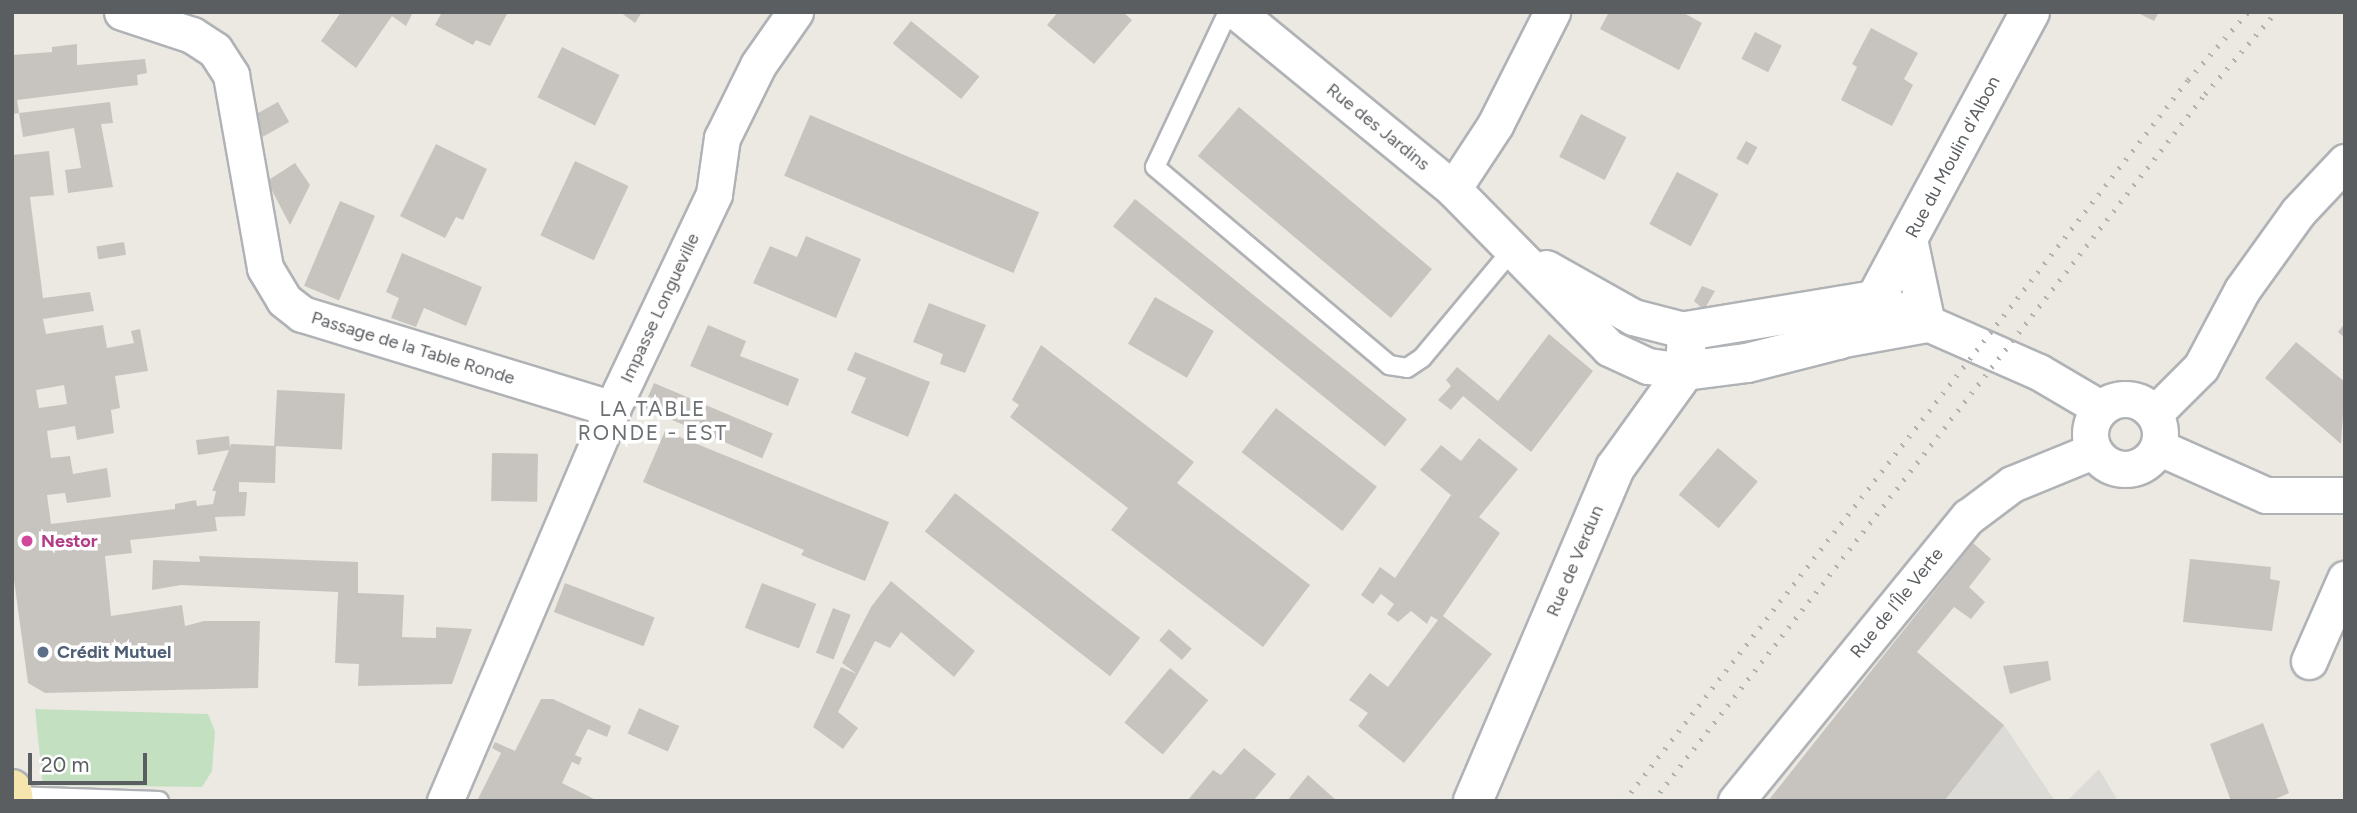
<!DOCTYPE html>
<html>
<head>
<meta charset="utf-8">
<style>
  body { margin:0 }
  #map { position:relative; width:2357px; height:813px; overflow:hidden; background:#ece9e2; font-family:Figtree,sans-serif }
  div>[style] { position:absolute }
  .industrial>* { inset:0; background:#dddbd7 }
  .green>* { inset:0; background:#c3e1c1 }
  .building>* { inset:0; background:#c7c4bf; transform-origin:0 0 }
  .roads { filter:drop-shadow(2px 0 #b0b3b6) drop-shadow(-2px 0 #b0b3b6) drop-shadow(0 2px #b0b3b6) drop-shadow(0 -2px #b0b3b6) }
  .lane>* { height:18px; margin:-9px; padding:0 9px; transform-origin:9px; border-radius:9px; background:#fff }
  .street>* { height:35px; margin:-17.5px; padding:0 17.5px; transform-origin:17.5px; border-radius:17.5px; background:#fff }
  .street>.ring { margin:-17.5px; padding:0; box-sizing:content-box; background:none; border:35px solid #fff; border-radius:50% }
  .secondary>* { height:38px; margin:-19px; padding:0 19px; transform-origin:19px; border-radius:19px; background:#fff }
  .primary>* { height:38px; margin:-19px; padding:0 19px; transform-origin:19px; border-radius:19px; background:#f6e6ad }
  .rail>* { height:5px; margin-top:-2.5px; transform-origin:0; background:repeating-linear-gradient(90deg,#b1b2b2 0 2px,transparent 0 11px) }
  .dots>* { width:19px; height:19px; translate:-50% -50%; box-sizing:border-box; border:4px solid #fff; border-radius:50% }
  span { translate:-50% -50%; white-space:nowrap; text-align:center; line-height:1.15; -webkit-text-stroke:7px #fff; paint-order:stroke }
  .street-label { font-size:18px; color:#5b5e61 }
  .hotel-label { font-size:18px; color:#b23c85; font-weight:700 }
  .left { translate:0 -50%; text-align:left }
  .service-label { font-size:18px; color:#4e5e75; font-weight:700 }
  .quarter-label { font-size:21px; color:#6c7073; letter-spacing:2px }
  .frame { position:absolute; inset:0; border:14px solid #5b5e61; pointer-events:none }
  .scale { position:absolute; left:28px; top:753px; width:119px; height:32px; box-sizing:border-box; border:4px solid #5b5e61; border-top:0; padding-left:9px; font-size:21px; line-height:24px; white-space:nowrap; color:#5b5e61; -webkit-text-stroke:5px #fff; paint-order:stroke }
</style>
</head>
<body>
<div id="map">
  <div class="industrial">
    <div style="clip-path:polygon(1898px 637px,2004px 725px,2055px 801px,1768px 801px)"></div>
    <div style="clip-path:polygon(2099px 769px,2118px 801px,2067px 801px)"></div>
  </div>
  <div class="green">
    <div style="clip-path:polygon(35px 709px,208px 714px,215px 731px,212px 771px,202px 787px,43px 785px)"></div>
  </div>
  <div class="building">
    <div style="clip-path:polygon(341px 12px,413px 12px,406px 26px,392px 16px,356px 68px,321px 41px)"></div>
    <div style="clip-path:polygon(442px 12px,508px 12px,490px 46px,476px 40px,473px 45px,435px 25px)"></div>
    <div style="clip-path:polygon(620px 12px,642px 12px,635px 23px)"></div>
    <div style="clip-path:polygon(1058px 12px,1123px 12px,1132px 20px,1094px 64px,1047px 25px)"></div>
    <div style="clip-path:polygon(1609px 12px,1682px 12px,1702px 23px,1679px 70px,1600px 29px)"></div>
    <div style="clip-path:polygon(2136px 12px,2159px 12px,2154px 21px)"></div>
    <div style="left:911px;top:21px;width:88px;height:29px;rotate:39deg"></div>
    <div style="clip-path:polygon(1871px 28px,1918px 53px,1904px 79px,1913px 85px,1892px 126px,1841px 100px,1857px 67px,1852px 64px)"></div>
    <div style="left:1755px;top:32px;width:30px;height:30px;rotate:27deg"></div>
    <div style="clip-path:polygon(77px 44px,77px 65px,145px 59px,147px 73px,137px 75px,138px 85px,17px 100px,19px 113px,12px 114px,12px 55px,52px 52px,52px 47px)"></div>
    <div style="left:562px;top:47px;width:64px;height:56px;rotate:26deg"></div>
    <div style="clip-path:polygon(110px 102px,113px 123px,101px 124px,113px 187px,68px 193px,65px 170px,81px 168px,74px 128px,23px 137px,19px 113px)"></div>
    <div style="left:278px;top:102px;width:23px;height:30px;rotate:61deg"></div>
    <div style="left:1239px;top:107px;width:252px;height:64px;rotate:40deg"></div>
    <div style="left:1581px;top:114px;width:51px;height:48px;rotate:27deg"></div>
    <div style="left:810px;top:115px;width:249px;height:66px;rotate:23deg"></div>
    <div style="left:1746px;top:141px;width:13px;height:20px;rotate:29deg"></div>
    <div style="clip-path:polygon(436px 144px,487px 169px,463px 220px,456px 217px,445px 238px,400px 216px)"></div>
    <div style="clip-path:polygon(evenodd,49px 151px,54px 195px,30px 197px,43px 298px,90px 292px,94px 311px,43px 319px,46px 334px,103px 325px,107px 348px,134px 343px,131px 331px,140px 329px,148px 371px,115px 376px,120px 408px,111px 410px,114px 433px,77px 440px,75px 426px,47px 431px,51px 458px,70px 456px,73px 474px,107px 468px,111px 497px,67px 503px,65px 493px,47px 495px,51px 524px,175px 509px,175px 504px,196px 500px,197px 506px,213px 504px,216px 491px,212px 491px,229px 450px,198px 455px,196px 440px,229px 436px,230px 448px,231px 444px,276px 446px,275px 483px,239px 482px,239px 492px,247px 492px,245px 516px,215px 517px,217px 531px,130px 540px,132px 553px,105px 556px,111px 616px,182px 605px,185px 626px,204px 621px,260px 621px,258px 688px,45px 693px,28px 683px,12px 565px,12px 155px,49px 151px,64px 385px,67px 404px,39px 408px,36px 390px,64px 385px)"></div>
    <div style="left:575px;top:161px;width:59px;height:82px;rotate:25deg"></div>
    <div style="clip-path:polygon(295px 163px,310px 185px,290px 225px,267px 181px)"></div>
    <div style="left:1677px;top:172px;width:47px;height:59px;rotate:28deg"></div>
    <div style="left:1135px;top:199px;width:350px;height:35px;rotate:39deg"></div>
    <div style="left:340px;top:201px;width:38px;height:92px;rotate:23deg"></div>
    <div style="clip-path:polygon(806px 236px,861px 259px,836px 318px,753px 283px,770px 246px,797px 257px)"></div>
    <div style="left:124px;top:242px;width:13px;height:28px;rotate:81deg"></div>
    <div style="clip-path:polygon(402px 253px,482px 287px,466px 326px,424px 308px,416px 327px,391px 318px,399px 298px,386px 292px)"></div>
    <div style="clip-path:polygon(1702px 286px,1715px 291px,1704px 310px,1694px 301px)"></div>
    <div style="left:1155px;top:297px;width:68px;height:54px;rotate:30deg"></div>
    <div style="clip-path:polygon(929px 303px,986px 325px,965px 373px,940px 364px,943px 354px,913px 342px)"></div>
    <div style="clip-path:polygon(2345px 323px,2345px 338px,2338px 332px)"></div>
    <div style="clip-path:polygon(708px 325px,746px 341px,740px 356px,799px 379px,788px 406px,690px 366px)"></div>
    <div style="clip-path:polygon(1549px 334px,1593px 371px,1531px 452px,1463px 396px,1451px 410px,1438px 400px,1451px 386px,1446px 380px,1457px 367px,1498px 401px)"></div>
    <div style="clip-path:polygon(2296px 342px,2345px 382px,2341px 444px,2265px 378px)"></div>
    <div style="clip-path:polygon(1041px 345px,1194px 462px,1177px 483px,1310px 585px,1263px 647px,1111px 530px,1128px 508px,1010px 417px,1019px 405px,1012px 400px)"></div>
    <div style="clip-path:polygon(855px 352px,930px 382px,908px 437px,851px 413px,866px 378px,847px 370px)"></div>
    <div style="left:654px;top:383px;width:129px;height:27px;rotate:23deg"></div>
    <div style="left:277px;top:390px;width:68px;height:56px;rotate:3deg"></div>
    <div style="left:1276px;top:408px;width:128px;height:56px;rotate:38deg"></div>
    <div style="clip-path:polygon(665px 431px,889px 522px,865px 581px,801px 555px,804px 550px,643px 482px)"></div>
    <div style="clip-path:polygon(1479px 438px,1518px 469px,1479px 517px,1500px 533px,1443px 616px,1492px 654px,1404px 763px,1358px 726px,1368px 713px,1349px 700px,1370px 673px,1388px 687px,1438px 620px,1431px 616px,1427px 624px,1411px 611px,1398px 622px,1387px 614px,1394px 604px,1381px 594px,1373px 604px,1361px 595px,1380px 567px,1395px 578px,1451px 495px,1420px 470px,1441px 445px,1461px 461px)"></div>
    <div style="left:1718px;top:448px;width:52px;height:61px;rotate:40deg"></div>
    <div style="left:492px;top:453px;width:46px;height:48px;rotate:1deg"></div>
    <div style="left:955px;top:493px;width:235px;height:49px;rotate:38deg"></div>
    <div style="clip-path:polygon(1973px 543px,1991px 559px,1969px 587px,1985px 602px,1971px 619px,1954px 607px,1917px 652px,2004px 725px,1944px 801px,1768px 801px)"></div>
    <div style="clip-path:polygon(199px 556px,358px 562px,358px 593px,404px 595px,402px 637px,436px 638px,436px 627px,472px 629px,452px 684px,358px 686px,359px 664px,335px 663px,338px 592px,181px 585px,152px 590px,153px 560px,200px 562px)"></div>
    <div style="clip-path:polygon(2190px 559px,2271px 567px,2270px 579px,2280px 581px,2272px 631px,2183px 622px)"></div>
    <div style="clip-path:polygon(891px 581px,975px 651px,954px 677px,901px 632px,890px 648px,875px 641px,838px 712px,858px 728px,843px 749px,813px 727px,841px 667px,857px 674px,842px 663px,871px 607px)"></div>
    <div style="left:565px;top:583px;width:96px;height:31px;rotate:21deg"></div>
    <div style="left:762px;top:583px;width:58px;height:48px;rotate:21deg"></div>
    <div style="left:833px;top:608px;width:19px;height:48px;rotate:21deg"></div>
    <div style="left:1169px;top:629px;width:30px;height:15px;rotate:41deg"></div>
    <div style="clip-path:polygon(2048px 661px,2051px 680px,2010px 694px,2003px 666px)"></div>
    <div style="left:1170px;top:668px;width:50px;height:71px;rotate:40deg"></div>
    <div style="clip-path:polygon(541px 699px,553px 699px,611px 726px,607px 737px,588px 729px,575px 755px,582px 758px,579px 765px,572px 762px,562px 783px,598px 801px,477px 801px,501px 753px,492px 748px,495px 742px,515px 751px)"></div>
    <div style="left:639px;top:708px;width:44px;height:28px;rotate:24deg"></div>
    <div style="clip-path:polygon(2263px 723px,2289px 793px,2271px 801px,2231px 801px,2210px 744px)"></div>
    <div style="clip-path:polygon(1244px 748px,1276px 774px,1253px 801px,1187px 801px,1213px 770px,1221px 775px)"></div>
    <div style="clip-path:polygon(1308px 775px,1337px 801px,1287px 801px)"></div>
  </div>
  <div class="roads">
    <div class="lane">
      <div style="left:1228px;top:12px;width:171px;rotate:115.2deg"></div>
      <div style="left:1155px;top:167px;width:307px;rotate:40.2deg"></div>
      <div style="left:1389px;top:365px;width:18px;rotate:9deg"></div>
      <div style="left:1407px;top:368px;width:18px;rotate:-34deg"></div>
      <div style="left:1422px;top:358px;width:141px;rotate:-50.2deg"></div>
      <div style="left:12px;top:796px;width:147px;rotate:1.9deg"></div>
    </div>
    <div class="street">
      <div style="left:122px;top:12px;width:74px;rotate:18.2deg"></div>
      <div style="left:192px;top:35px;width:27px;rotate:33deg"></div>
      <div style="left:215px;top:50px;width:30px;rotate:57deg"></div>
      <div style="left:231px;top:75px;width:196px;rotate:80deg"></div>
      <div style="left:265px;top:268px;width:37px;rotate:59deg"></div>
      <div style="left:284px;top:300px;width:23px;rotate:38deg"></div>
      <div style="left:302px;top:314px;width:324px;rotate:17deg"></div>
      <div style="left:1237px;top:12px;width:279px;rotate:39.3deg"></div>
      <div style="left:1453px;top:189px;width:223px;rotate:45.5deg"></div>
      <div style="left:1609px;top:348px;width:43px;rotate:24.8deg"></div>
      <div style="left:1648px;top:366px;width:37px;rotate:8deg"></div>
      <div style="left:1453px;top:189px;width:77px;rotate:-56.7deg"></div>
      <div style="left:1495px;top:125px;width:127px;rotate:-63.2deg"></div>
      <div style="left:1909px;top:239px;width:87px;rotate:78deg"></div>
      <div style="left:1546px;top:268px;width:100px;rotate:29.4deg"></div>
      <div style="left:1633px;top:317px;width:56px;rotate:14.5deg"></div>
      <div style="left:1875px;top:300px;width:179px;rotate:23.7deg"></div>
      <div style="left:2039px;top:372px;width:71px;rotate:30.5deg"></div>
      <div style="left:1838px;top:340px;width:90px;rotate:-10.2deg"></div>
      <div class="ring" style="left:2090px;top:399px;width:35px;height:35px"></div>
      <div style="left:2154px;top:414px;width:66px;rotate:-45deg"></div>
      <div style="left:2201px;top:367px;width:87px;rotate:-62deg"></div>
      <div style="left:2242px;top:290px;width:96px;rotate:-54.3deg"></div>
      <div style="left:2298px;top:212px;width:69px;rotate:-46.8deg"></div>
      <div style="left:2158px;top:447px;width:118px;rotate:24deg"></div>
      <div style="left:2266px;top:495px;width:79px"></div>
      <div style="left:2309px;top:661px;width:90px;rotate:-66.3deg"></div>
      <div style="left:445px;top:801px;width:426px;rotate:-66.9deg"></div>
      <div style="left:612px;top:409px;width:238px;rotate:-64.6deg"></div>
      <div style="left:714px;top:194px;width:57px;rotate:-81.9deg"></div>
      <div style="left:722px;top:138px;width:81px;rotate:-63.7deg"></div>
      <div style="left:758px;top:65px;width:65px;rotate:-55.1deg"></div>
      <div style="left:1736px;top:801px;width:367px;rotate:-50.8deg"></div>
      <div style="left:1968px;top:517px;width:55px;rotate:-36.9deg"></div>
      <div style="left:2012px;top:484px;width:87px;rotate:-22.2deg"></div>
    </div>
    <div class="secondary">
      <div style="left:1685px;top:371px;width:63px;rotate:-7.4deg"></div>
      <div style="left:1747px;top:363px;width:94px;rotate:-14.2deg"></div>
      <div style="left:1838px;top:340px;width:54px;rotate:-47.2deg"></div>
      <div style="left:1875px;top:300px;width:327px;rotate:-61.7deg"></div>
      <div style="left:1473px;top:801px;width:362px;rotate:-66.9deg"></div>
      <div style="left:1615px;top:468px;width:120px;rotate:-54.2deg"></div>
      <div style="left:1685px;top:371px;width:40px;rotate:-87.1deg"></div>
      <div style="left:1687px;top:331px;width:191px;rotate:-9.4deg"></div>
    </div>
    <div class="primary">
      <div style="left:12px;top:789px;width:12px;rotate:81deg"></div>
    </div>
  </div>
  <div class="rail">
    <div style="left:1624px;top:801px;width:915px;rotate:-51.97deg"></div>
    <div style="left:2188px;top:80px;width:91px;rotate:-48.6deg"></div>
    <div style="left:1653px;top:801px;width:897px;rotate:-52.02deg"></div>
    <div style="left:2205px;top:94px;width:108px;rotate:-49.1deg"></div>
  </div>
  <div class="dots">
    <div style="left:27px;top:541px;background:#d1479c"></div>
    <div style="left:43px;top:652px;background:#5c6f8a"></div>
  </div>
  <div class="street-label">
    <span style="left:1378px;top:127px;rotate:39deg">Rue des Jardins</span>
    <span style="left:1953px;top:157px;rotate:-62deg">Rue du Moulin d'Albon</span>
    <span style="left:660px;top:308px;rotate:-65deg">Impasse Longueville</span>
    <span style="left:413px;top:348px;rotate:17deg">Passage de la Table Ronde</span>
    <span style="left:1575px;top:561px;rotate:-67deg">Rue de Verdun</span>
    <span style="left:1897px;top:603px;rotate:-51deg">Rue de l'Île Verte</span>
  </div>
  <div class="hotel-label">
    <span class="left" style="left:41px;top:541px">Nestor</span>
  </div>
  <div class="service-label">
    <span class="left" style="left:57px;top:652px">Crédit Mutuel</span>
  </div>
  <div class="quarter-label">
    <span style="left:653px;top:421px">LA TABLE<br>RONDE - EST</span>
  </div>
  <div class="frame"></div>
  <div class="scale">20 m</div>
</div>
</body>
</html>
